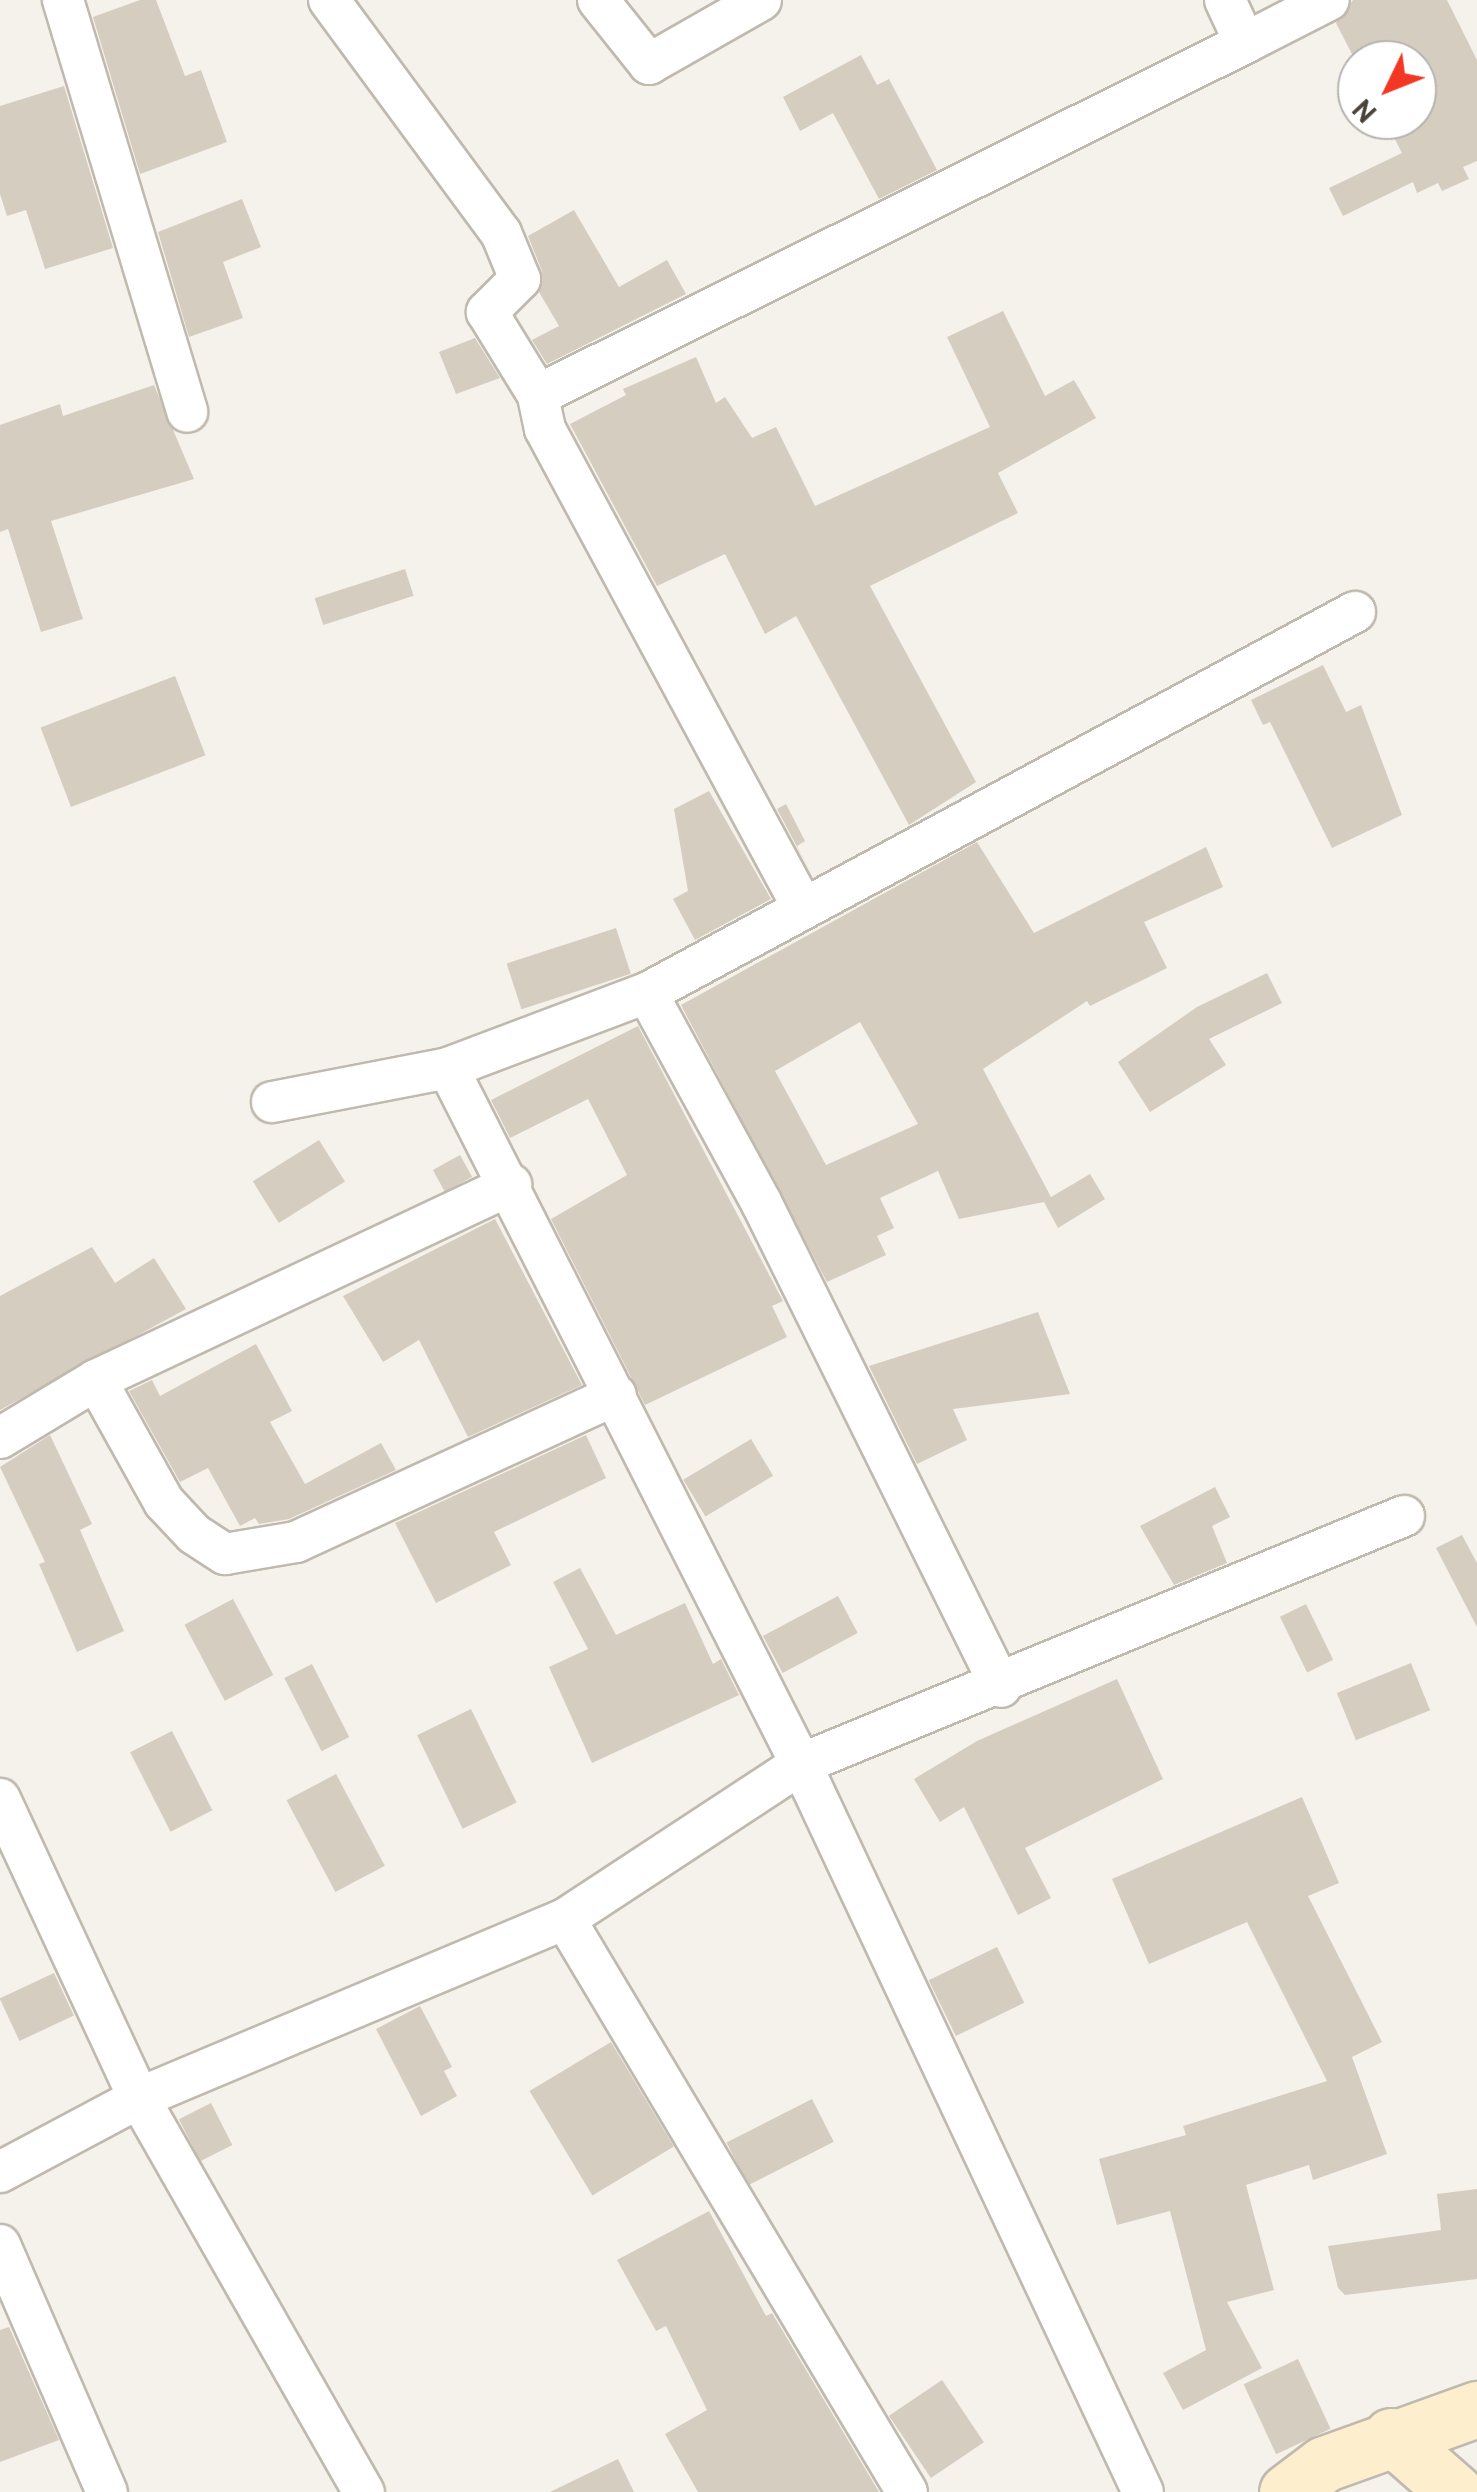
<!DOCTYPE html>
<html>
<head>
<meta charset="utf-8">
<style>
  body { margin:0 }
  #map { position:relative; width:1477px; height:2492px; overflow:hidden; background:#f5f1eb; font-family:Overpass,sans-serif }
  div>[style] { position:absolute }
  .building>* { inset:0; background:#d6cdc1; transform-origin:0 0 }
  .roads { filter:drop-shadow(2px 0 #c0b9ae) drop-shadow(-2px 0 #c0b9ae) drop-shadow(0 2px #c0b9ae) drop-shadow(0 -2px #c0b9ae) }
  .street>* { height:40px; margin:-20px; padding:0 20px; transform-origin:20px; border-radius:20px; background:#fff }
  .secondary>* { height:55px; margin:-27.5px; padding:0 27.5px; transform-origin:27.5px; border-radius:27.5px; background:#fdeecd }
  span { translate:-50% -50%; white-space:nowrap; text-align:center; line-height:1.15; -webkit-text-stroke:8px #fff; paint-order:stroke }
  .north { position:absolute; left:1337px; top:40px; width:100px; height:100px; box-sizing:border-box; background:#fff; border:2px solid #b6b3b0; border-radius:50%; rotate:227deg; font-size:28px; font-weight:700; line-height:40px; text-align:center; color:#494239 }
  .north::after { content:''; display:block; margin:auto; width:35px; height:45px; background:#f23825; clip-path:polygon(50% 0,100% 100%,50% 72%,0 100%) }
</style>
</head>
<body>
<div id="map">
  <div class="building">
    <div style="clip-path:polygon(140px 0,156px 0,185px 76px,201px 70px,227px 142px,140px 174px,93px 17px)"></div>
    <div style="clip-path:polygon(1353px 0,1447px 0,1477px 60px,1477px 161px,1463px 167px,1469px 179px,1442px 191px,1438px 183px,1417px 193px,1413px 182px,1343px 216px,1329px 188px,1402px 153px,1385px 120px,1417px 120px,1417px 60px,1355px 60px,1336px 23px)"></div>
    <div style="clip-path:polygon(861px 55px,877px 85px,889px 79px,937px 170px,879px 199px,833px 113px,800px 131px,783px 97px)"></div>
    <div style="clip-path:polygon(64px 86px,113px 248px,45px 269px,26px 210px,7px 216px,0 194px,0 106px)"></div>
    <div style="clip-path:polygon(242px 199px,261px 247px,223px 262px,243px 318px,189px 337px,158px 232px)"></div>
    <div style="clip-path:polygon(574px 210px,619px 287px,667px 260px,686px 294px,547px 364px,532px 340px,559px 326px,539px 292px,542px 271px,528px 236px)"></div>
    <div style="clip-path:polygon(1003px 311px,1045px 396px,1074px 380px,1096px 418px,998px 473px,1018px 513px,870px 586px,976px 782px,909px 825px,796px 616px,765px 634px,725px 554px,657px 586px,570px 424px,626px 395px,623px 389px,696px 357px,716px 403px,725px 397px,752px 438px,776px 427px,815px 506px,990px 427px,947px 337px)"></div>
    <div style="clip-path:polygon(475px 338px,500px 378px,456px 394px,439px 352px)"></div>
    <div style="clip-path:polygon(154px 385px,194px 479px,51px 521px,83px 619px,41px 632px,8px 529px,0 532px,0 425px,60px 404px,63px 416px)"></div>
    <div style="left:405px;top:569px;width:28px;height:95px;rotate:72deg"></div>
    <div style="clip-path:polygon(1323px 665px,1346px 712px,1361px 705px,1402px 815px,1332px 848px,1270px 722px,1263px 725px,1251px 700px)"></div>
    <div style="left:175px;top:676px;width:85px;height:144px;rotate:69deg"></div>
    <div style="clip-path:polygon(709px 791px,771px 899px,695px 940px,673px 899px,688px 891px,674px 809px)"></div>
    <div style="clip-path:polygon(786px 804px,805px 841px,797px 846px,813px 877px,777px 809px)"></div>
    <div style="clip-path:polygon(evenodd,977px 842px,1034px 933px,1206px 847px,1223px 887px,1144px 922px,1167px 968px,1090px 1006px,1087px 1001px,983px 1069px,1051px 1197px,1090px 1174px,1105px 1199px,1058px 1228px,1044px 1202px,959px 1219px,938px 1171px,880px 1198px,894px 1228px,877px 1236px,886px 1255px,827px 1282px,681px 1005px,977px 842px,860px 1022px,918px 1124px,826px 1165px,775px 1071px,860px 1022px)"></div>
    <div style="left:616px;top:928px;width:48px;height:115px;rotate:72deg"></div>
    <div style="clip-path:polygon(1267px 973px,1282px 1003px,1209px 1039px,1226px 1065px,1150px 1112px,1118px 1062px,1197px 1007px)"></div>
    <div style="clip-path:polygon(638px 1026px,783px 1301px,772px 1306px,787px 1337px,645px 1405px,551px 1219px,627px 1175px,588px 1099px,510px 1138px,491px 1100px)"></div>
    <div style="left:319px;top:1140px;width:49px;height:78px;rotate:58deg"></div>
    <div style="left:460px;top:1155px;width:25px;height:31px;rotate:61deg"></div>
    <div style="clip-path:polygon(495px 1219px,582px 1385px,468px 1437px,419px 1340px,383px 1362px,343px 1296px)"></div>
    <div style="clip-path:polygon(92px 1247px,115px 1283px,154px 1258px,186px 1309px,0 1410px,0 1296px)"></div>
    <div style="clip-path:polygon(1038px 1312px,1070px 1394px,953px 1409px,967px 1440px,917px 1464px,869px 1366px)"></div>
    <div style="clip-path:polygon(256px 1344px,292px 1411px,270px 1422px,305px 1484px,381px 1443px,396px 1470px,289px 1519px,259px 1524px,255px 1518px,240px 1526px,208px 1468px,180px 1482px,129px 1391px,152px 1380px,160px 1396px)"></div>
    <div style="clip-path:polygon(50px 1435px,92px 1524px,80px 1530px,124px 1631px,77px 1652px,39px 1564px,45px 1562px,0 1467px)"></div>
    <div style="clip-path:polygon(586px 1435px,606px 1478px,494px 1532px,511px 1565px,436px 1603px,395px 1523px)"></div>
    <div style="left:751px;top:1439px;width:43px;height:79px;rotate:59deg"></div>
    <div style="clip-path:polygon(1215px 1487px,1230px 1517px,1212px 1526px,1227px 1563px,1174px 1585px,1140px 1526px)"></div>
    <div style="clip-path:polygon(1462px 1535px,1477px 1563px,1477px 1627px,1436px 1548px)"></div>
    <div style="clip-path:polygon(580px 1568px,616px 1635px,685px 1603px,713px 1664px,721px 1659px,739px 1695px,592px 1763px,549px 1667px,588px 1649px,553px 1582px)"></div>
    <div style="left:838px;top:1596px;width:42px;height:85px;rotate:62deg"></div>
    <div style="left:233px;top:1599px;width:86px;height:55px;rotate:62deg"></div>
    <div style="left:1306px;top:1604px;width:62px;height:29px;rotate:64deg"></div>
    <div style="left:1411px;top:1663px;width:51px;height:80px;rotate:68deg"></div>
    <div style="left:312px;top:1664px;width:82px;height:31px;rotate:63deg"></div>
    <div style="clip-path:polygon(1117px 1679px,1163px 1779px,1025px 1848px,1051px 1898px,1018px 1915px,964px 1807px,940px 1822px,914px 1779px,977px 1741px)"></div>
    <div style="left:471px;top:1709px;width:104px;height:60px;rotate:64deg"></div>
    <div style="left:172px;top:1731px;width:89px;height:47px;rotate:63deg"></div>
    <div style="left:336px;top:1774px;width:104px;height:56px;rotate:62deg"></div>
    <div style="clip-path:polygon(1302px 1797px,1339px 1883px,1308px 1896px,1382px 2042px,1352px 2057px,1387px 2154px,1313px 2180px,1309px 2165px,1246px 2185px,1274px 2290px,1227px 2302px,1262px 2368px,1183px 2410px,1163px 2373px,1206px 2350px,1170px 2211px,1117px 2225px,1099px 2159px,1186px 2135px,1183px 2126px,1327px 2081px,1247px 1922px,1149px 1964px,1112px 1879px)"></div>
    <div style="left:997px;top:1947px;width:62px;height:76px;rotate:64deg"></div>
    <div style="left:54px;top:1973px;width:47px;height:60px;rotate:65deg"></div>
    <div style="clip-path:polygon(420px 2006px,452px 2067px,444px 2071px,457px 2096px,421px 2116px,376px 2029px)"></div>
    <div style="left:611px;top:2042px;width:122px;height:95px;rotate:59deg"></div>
    <div style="left:812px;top:2099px;width:48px;height:96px;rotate:63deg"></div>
    <div style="left:211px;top:2103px;width:47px;height:36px;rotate:63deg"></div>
    <div style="clip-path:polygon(1477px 2189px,1477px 2279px,1345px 2295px,1338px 2288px,1328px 2246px,1441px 2230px,1437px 2194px)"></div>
    <div style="clip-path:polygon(709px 2211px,766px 2316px,772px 2313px,879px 2492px,698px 2492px,665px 2434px,707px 2410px,666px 2326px,656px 2331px,617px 2260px)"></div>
    <div style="clip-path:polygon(9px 2327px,59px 2440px,0 2462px,0 2330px)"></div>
    <div style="left:1298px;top:2359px;width:77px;height:60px;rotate:65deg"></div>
    <div style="left:942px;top:2380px;width:75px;height:64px;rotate:56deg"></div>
    <div style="clip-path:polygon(618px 2459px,634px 2492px,550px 2492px)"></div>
  </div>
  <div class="roads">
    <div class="street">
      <div style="left:63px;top:0;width:430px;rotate:73.2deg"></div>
      <div style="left:329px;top:0;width:290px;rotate:53.6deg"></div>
      <div style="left:501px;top:233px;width:50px;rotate:67.6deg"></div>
      <div style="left:520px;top:279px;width:47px;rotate:135deg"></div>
      <div style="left:487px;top:312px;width:97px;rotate:58.4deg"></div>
      <div style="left:598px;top:0;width:82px;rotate:51.4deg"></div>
      <div style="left:649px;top:64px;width:129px;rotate:-29.7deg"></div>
      <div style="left:1225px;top:0;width:47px;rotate:65.1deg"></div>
      <div style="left:1245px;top:43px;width:94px;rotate:-27.1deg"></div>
      <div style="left:802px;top:906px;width:542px;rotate:-118.32deg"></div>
      <div style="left:545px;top:429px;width:35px;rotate:-102deg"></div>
      <div style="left:538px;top:395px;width:790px;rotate:-26.47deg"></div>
      <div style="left:647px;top:993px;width:238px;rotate:61.4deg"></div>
      <div style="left:761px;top:1202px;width:541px;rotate:63.67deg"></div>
      <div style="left:448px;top:1068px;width:780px;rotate:63.11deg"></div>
      <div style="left:801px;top:1764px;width:804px;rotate:64.84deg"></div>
      <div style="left:272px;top:1102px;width:179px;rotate:-10.9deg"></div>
      <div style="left:448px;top:1068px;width:213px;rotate:-20.7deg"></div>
      <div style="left:647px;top:993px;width:804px;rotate:-28.29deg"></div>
      <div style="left:96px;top:1380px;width:140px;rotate:60.9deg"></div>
      <div style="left:164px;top:1502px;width:44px;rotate:46.8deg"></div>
      <div style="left:194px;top:1534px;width:37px;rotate:33deg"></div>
      <div style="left:225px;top:1554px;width:72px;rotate:-9.6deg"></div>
      <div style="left:296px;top:1542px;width:352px;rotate:-24.7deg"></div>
      <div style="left:0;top:1438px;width:112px;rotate:-31.1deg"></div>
      <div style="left:96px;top:1380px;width:459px;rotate:-25.2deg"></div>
      <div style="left:0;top:1799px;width:330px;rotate:65.1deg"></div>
      <div style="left:139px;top:2098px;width:454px;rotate:60.3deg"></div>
      <div style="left:565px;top:1919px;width:667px;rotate:59.17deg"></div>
      <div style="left:0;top:2172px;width:157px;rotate:-28deg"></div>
      <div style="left:139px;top:2098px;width:462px;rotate:-22.8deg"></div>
      <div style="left:565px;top:1919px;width:282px;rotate:-33.3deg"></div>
      <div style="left:801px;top:1764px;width:652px;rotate:-22.36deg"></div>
      <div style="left:0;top:2245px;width:269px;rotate:66.6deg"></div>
    </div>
    <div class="secondary">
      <div style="left:1391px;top:2436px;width:85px;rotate:41.2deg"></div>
      <div style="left:1287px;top:2492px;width:46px;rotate:-37.1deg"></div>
      <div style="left:1324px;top:2464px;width:163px;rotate:-19.8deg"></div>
    </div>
  </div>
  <div class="north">N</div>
</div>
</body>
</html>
